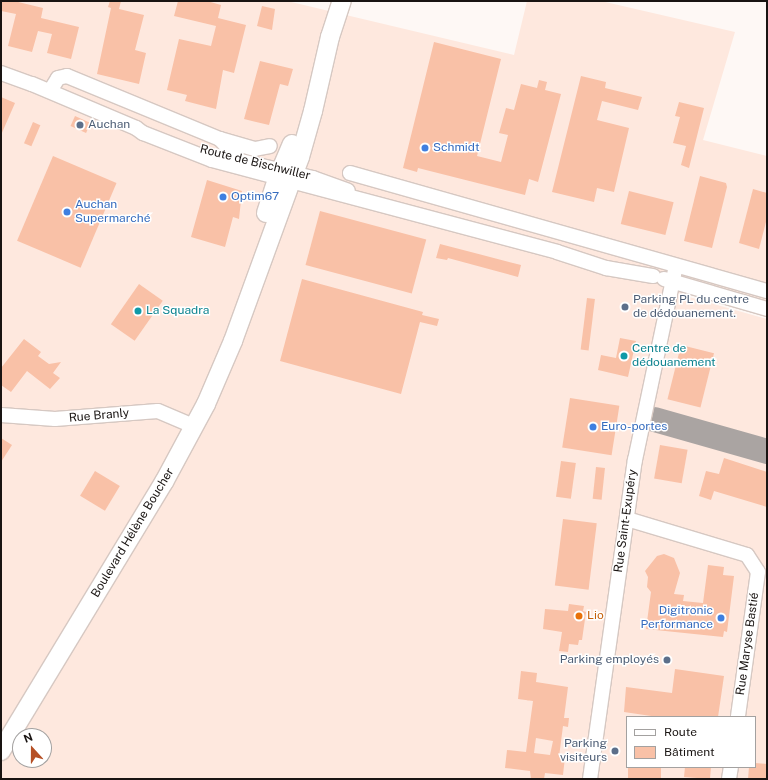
<!DOCTYPE html>
<html>
<head>
<meta charset="utf-8">
<style>
  body { margin:0 }
  #map { position:relative; width:768px; height:780px; overflow:hidden; background:#fef8f5; font-family:"Public Sans",sans-serif }
  div>[style] { position:absolute }
  .built>* { inset:0; background:#fee8de }
  .taxiway>* { height:25px; margin:-12.5px; padding:0 12.5px; transform-origin:12.5px; border-radius:12.5px; background:#aaa4a2 }
  .building>* { inset:0; background:#f9c1a7; transform-origin:0 0 }
  .roads { filter:drop-shadow(1px 0 #d6c8c2) drop-shadow(-1px 0 #d6c8c2) drop-shadow(0 1px #d6c8c2) drop-shadow(0 -1px #d6c8c2) }
  .minor>* { height:14px; margin:-7px; padding:0 7px; transform-origin:7px; border-radius:7px; background:#fff }
  .major>* { height:18px; margin:-9px; padding:0 9px; transform-origin:9px; border-radius:9px; background:#fff }
  .dots>* { width:11px; height:11px; translate:-50% -50%; box-sizing:border-box; border:2px solid #fff; border-radius:50% }
  span { translate:-50% -50%; white-space:nowrap; text-align:center; line-height:1.15; -webkit-text-stroke:3px #fff; paint-order:stroke }
  .service-label { font-size:12px; color:#4e5e75 }
  .left { translate:0 -50%; text-align:left }
  .right { translate:-100% -50%; text-align:right }
  .shop-label { font-size:12px; color:#366cbe }
  .street-label { font-size:12px; color:#191412 }
  .culture-label { font-size:12px; color:#0d838f }
  .food-label { font-size:12px; color:#c56008 }
  .frame { position:absolute; inset:0; border:2px solid #191412; pointer-events:none }
  .legend { position:absolute; left:626px; top:716px; width:130px; height:52px; box-sizing:border-box; background:#fff; border:1px solid #a3a1a0; margin:0; padding:5px 7px; list-style:none; font-size:12px; color:#191412 }
  .legend li { display:flex; align-items:center; gap:8px; height:20px }
  .legend b { width:20px; border:1px solid #a3a1a0 }
  .north { position:absolute; left:12px; top:728px; width:40px; height:40px; box-sizing:border-box; background:#fff; border:1px solid #a3a1a0; border-radius:50%; rotate:339deg; font-size:11px; font-weight:700; line-height:16px; text-align:center; color:#191412 }
  .north::after { content:''; display:block; margin:auto; width:14px; height:18px; background:#b54f24; clip-path:polygon(50% 0,100% 100%,50% 72%,0 100%) }
</style>
</head>
<body>
<div id="map">
  <div class="built">
    <div style="clip-path:polygon(evenodd,1px 1px,287px 1px,514px 55px,527px 1px,601px 1px,735px 32px,703px 140px,767px 156px,767px 304px,685px 281px,682px 295px,767px 319px,767px 779px,1px 779px,1px 1px,627px 717px,755px 717px,755px 767px,627px 767px,627px 717px,1px 1px,20px 736px,44px 736px,44px 760px,20px 760px,20px 736px)"></div>
  </div>
  <div class="taxiway">
    <div style="left:654px;top:419px;width:117px;rotate:15.8deg"></div>
  </div>
  <div class="building">
    <div style="clip-path:polygon(1px 1px,14px 1px,43px 8px,41px 18px,79px 27px,71px 59px,47px 53px,52px 34px,38px 31px,32px 52px,8px 46px,16px 14px,1px 11px)"></div>
    <div style="clip-path:polygon(110px 1px,121px 1px,119px 9px,144px 15px,135px 50px,146px 53px,139px 84px,97px 74px,111px 8px,108px 7px)"></div>
    <div style="clip-path:polygon(178px 1px,207px 1px,221px 5px,218px 18px,246px 25px,234px 73px,223px 70px,216px 109px,185px 101px,187px 95px,167px 90px,179px 39px,211px 46px,216px 26px,174px 16px)"></div>
    <div style="clip-path:polygon(262px 6px,275px 9px,272px 30px,257px 26px)"></div>
    <div style="clip-path:polygon(434px 42px,501px 59px,477px 156px,501px 162px,508px 135px,499px 133px,506px 108px,514px 110px,521px 84px,537px 88px,539px 80px,547px 82px,545px 90px,561px 94px,538px 182px,529px 179px,525px 195px,418px 168px,417px 172px,403px 168px)"></div>
    <div style="clip-path:polygon(260px 61px,293px 69px,288px 86px,280px 84px,269px 125px,244px 119px)"></div>
    <div style="clip-path:polygon(581px 76px,606px 82px,605px 88px,642px 97px,638px 110px,602px 101px,597px 120px,629px 128px,614px 192px,597px 188px,594px 202px,552px 192px)"></div>
    <div style="clip-path:polygon(1px 97px,15px 103px,1px 135px)"></div>
    <div style="clip-path:polygon(679px 102px,704px 108px,689px 168px,681px 165px,686px 146px,673px 143px,680px 117px,675px 116px)"></div>
    <div style="left:75px;top:116px;width:17px;height:11px;rotate:24deg"></div>
    <div style="left:33px;top:122px;width:8px;height:23px;rotate:23deg"></div>
    <div style="left:53px;top:156px;width:69px;height:92px;rotate:23deg"></div>
    <div style="clip-path:polygon(700px 176px,726px 183px,727px 187px,712px 248px,684px 241px)"></div>
    <div style="clip-path:polygon(207px 180px,242px 191px,239px 219px,233px 217px,225px 247px,191px 237px)"></div>
    <div style="clip-path:polygon(753px 189px,767px 193px,767px 218px,759px 249px,739px 243px)"></div>
    <div style="left:629px;top:191px;width:46px;height:34px;rotate:14deg"></div>
    <div style="left:320px;top:211px;width:110px;height:56px;rotate:15deg"></div>
    <div style="clip-path:polygon(440px 244px,521px 265px,518px 277px,448px 258px,447px 260px,436px 258px)"></div>
    <div style="clip-path:polygon(302px 279px,423px 312px,422px 315px,439px 319px,437px 326px,420px 322px,401px 394px,280px 361px)"></div>
    <div style="left:139px;top:284px;width:29px;height:49px;rotate:35deg"></div>
    <div style="left:587px;top:298px;width:8px;height:52px;rotate:7deg"></div>
    <div style="clip-path:polygon(620px 338px,636px 341px,628px 377px,598px 370px,601px 355px,616px 358px)"></div>
    <div style="clip-path:polygon(24px 339px,41px 352px,38px 356px,49px 364px,61px 362px,53px 373px,60px 378px,50px 389px,27px 371px,11px 392px,1px 385px,1px 368px)"></div>
    <div style="left:681px;top:345px;width:34px;height:56px;rotate:14deg"></div>
    <div style="left:570px;top:398px;width:50px;height:50px;rotate:9deg"></div>
    <div style="clip-path:polygon(1px 438px,12px 445px,1px 462px)"></div>
    <div style="left:660px;top:445px;width:28px;height:34px;rotate:10deg"></div>
    <div style="clip-path:polygon(724px 458px,767px 472px,767px 507px,714px 491px,711px 500px,699px 496px,706px 471px,719px 474px)"></div>
    <div style="left:561px;top:461px;width:15px;height:36px;rotate:8deg"></div>
    <div style="left:596px;top:467px;width:9px;height:32px;rotate:6deg"></div>
    <div style="left:95px;top:471px;width:29px;height:29px;rotate:31deg"></div>
    <div style="left:563px;top:519px;width:34px;height:67px;rotate:7deg"></div>
    <div style="clip-path:polygon(664px 554px,674px 558px,680px 573px,674px 594px,684px 595px,683px 601px,703px 603px,708px 565px,724px 567px,723px 575px,734px 576px,727px 632px,724px 631px,723px 637px,646px 629px,651px 592px,647px 587px,648px 577px,645px 571px,657px 556px)"></div>
    <div style="clip-path:polygon(569px 604px,584px 606px,583px 611px,586px 612px,582px 640px,579px 640px,578px 645px,569px 644px,568px 652px,559px 651px,562px 632px,543px 629px,545px 609px,568px 611px)"></div>
    <div style="clip-path:polygon(675px 669px,724px 676px,718px 717px,658px 717px,624px 712px,626px 687px,672px 693px)"></div>
    <div style="clip-path:polygon(evenodd,521px 671px,537px 673px,536px 682px,568px 687px,564px 718px,569px 718px,568px 727px,563px 726px,559px 757px,565px 757px,563px 775px,545px 773px,544px 779px,531px 779px,530px 771px,505px 768px,507px 750px,526px 752px,533px 701px,518px 699px,521px 671px,536px 738px,553px 741px,550px 755px,534px 753px,536px 738px)"></div>
    <div style="clip-path:polygon(755px 763px,767px 764px,767px 779px,748px 779px,749px 767px,755px 767px)"></div>
    <div style="left:628px;top:767px;width:33px;height:12px"></div>
    <div style="clip-path:polygon(685px 767px,711px 767px,710px 779px,684px 777px)"></div>
  </div>
  <div class="roads">
    <div class="minor">
      <div style="left:1px;top:73px;width:33px;rotate:20deg"></div>
      <div style="left:32px;top:84px;width:113px;rotate:22.9deg"></div>
      <div style="left:136px;top:128px;width:9px;rotate:36deg"></div>
      <div style="left:143px;top:133px;width:74px;rotate:21.4deg"></div>
      <div style="left:212px;top:160px;width:357px;rotate:14.9deg"></div>
      <div style="left:557px;top:252px;width:52px;rotate:18.1deg"></div>
      <div style="left:606px;top:268px;width:48px;rotate:9.7deg"></div>
      <div style="left:50px;top:91px;width:15px;rotate:-58deg"></div>
      <div style="left:58px;top:78px;width:9px;rotate:-13deg"></div>
      <div style="left:67px;top:76px;width:165px;rotate:22.4deg"></div>
      <div style="left:220px;top:139px;width:30px;rotate:48deg"></div>
      <div style="left:220px;top:139px;width:36px;rotate:16deg"></div>
      <div style="left:255px;top:149px;width:15px;rotate:-11deg"></div>
      <div style="left:241px;top:161px;width:74px;rotate:13.3deg"></div>
      <div style="left:313px;top:178px;width:37px;rotate:20deg"></div>
      <div style="left:350px;top:173px;width:433px;rotate:15.8deg"></div>
      <div style="left:664px;top:279px;width:107px;rotate:16.2deg"></div>
      <div style="left:1px;top:415px;width:54px;rotate:4.2deg"></div>
      <div style="left:55px;top:419px;width:103px;rotate:-4.4deg"></div>
      <div style="left:158px;top:411px;width:39px;rotate:23deg"></div>
      <div style="left:627px;top:519px;width:125px;rotate:16.7deg"></div>
      <div style="left:747px;top:555px;width:20px;rotate:57deg"></div>
      <div style="left:758px;top:572px;width:146px;rotate:97.9deg"></div>
      <div style="left:590px;top:779px;width:322px;rotate:-82deg"></div>
      <div style="left:635px;top:460px;width:198px;rotate:-78.1deg"></div>
      <div style="left:729px;top:779px;width:12px;rotate:-81deg"></div>
    </div>
    <div class="major">
      <div style="left:266px;top:213px;width:36px;rotate:-72deg"></div>
      <div style="left:277px;top:179px;width:38px;rotate:-67deg"></div>
      <div style="left:1px;top:751px;width:315px;rotate:-58.8deg"></div>
      <div style="left:164px;top:482px;width:89px;rotate:-61.7deg"></div>
      <div style="left:206px;top:404px;width:69px;rotate:-66.8deg"></div>
      <div style="left:233px;top:341px;width:196px;rotate:-70deg"></div>
      <div style="left:300px;top:157px;width:48px;rotate:-74.2deg"></div>
      <div style="left:313px;top:111px;width:76px;rotate:-77.1deg"></div>
      <div style="left:330px;top:37px;width:38px;rotate:-72deg"></div>
    </div>
  </div>
  <div class="dots">
    <div style="left:80px;top:125px;background:#5c6f8a"></div>
    <div style="left:425px;top:148px;background:#3f7fe0"></div>
    <div style="left:223px;top:197px;background:#3f7fe0"></div>
    <div style="left:67px;top:212px;background:#3f7fe0"></div>
    <div style="left:625px;top:307px;background:#5c6f8a"></div>
    <div style="left:138px;top:311px;background:#0f9aa8"></div>
    <div style="left:624px;top:356px;background:#0f9aa8"></div>
    <div style="left:593px;top:427px;background:#3f7fe0"></div>
    <div style="left:579px;top:616px;background:#e8710a"></div>
    <div style="left:721px;top:618px;background:#3f7fe0"></div>
    <div style="left:667px;top:660px;background:#5c6f8a"></div>
    <div style="left:615px;top:751px;background:#5c6f8a"></div>
  </div>
  <div class="service-label">
    <span class="left" style="left:88px;top:125px">Auchan</span>
    <span class="left" style="left:633px;top:307px">Parking PL du centre<br>de dédouanement.</span>
    <span class="right" style="left:659px;top:660px">Parking employés</span>
    <span class="right" style="left:607px;top:751px">Parking<br>visiteurs</span>
  </div>
  <div class="shop-label">
    <span class="left" style="left:433px;top:148px">Schmidt</span>
    <span class="left" style="left:231px;top:197px">Optim67</span>
    <span class="left" style="left:75px;top:212px">Auchan<br>Supermarché</span>
    <span class="left" style="left:601px;top:427px">Euro-portes</span>
    <span class="right" style="left:713px;top:618px">Digitronic<br>Performance</span>
  </div>
  <div class="street-label">
    <span style="left:255px;top:163px;rotate:14deg">Route de Bischwiller</span>
    <span style="left:99px;top:416px;rotate:-5deg">Rue Branly</span>
    <span style="left:626px;top:521px;rotate:-82deg">Rue Saint-Exupéry</span>
    <span style="left:133px;top:533px;rotate:-59deg">Boulevard Hélène Boucher</span>
    <span style="left:748px;top:644px;rotate:-82deg">Rue Maryse Bastié</span>
  </div>
  <div class="culture-label">
    <span class="left" style="left:146px;top:311px">La Squadra</span>
    <span class="left" style="left:632px;top:356px">Centre de<br>dédouanement</span>
  </div>
  <div class="food-label">
    <span class="left" style="left:587px;top:616px">Lio</span>
  </div>
  <div class="frame"></div>
  <ul class="legend">
  <li><b style="height:5px;background:#fff"></b>Route</li>
  <li><b style="height:11px;background:#f9c1a7"></b>Bâtiment</li>
  </ul>
  <div class="north">N</div>
</div>
</body>
</html>
